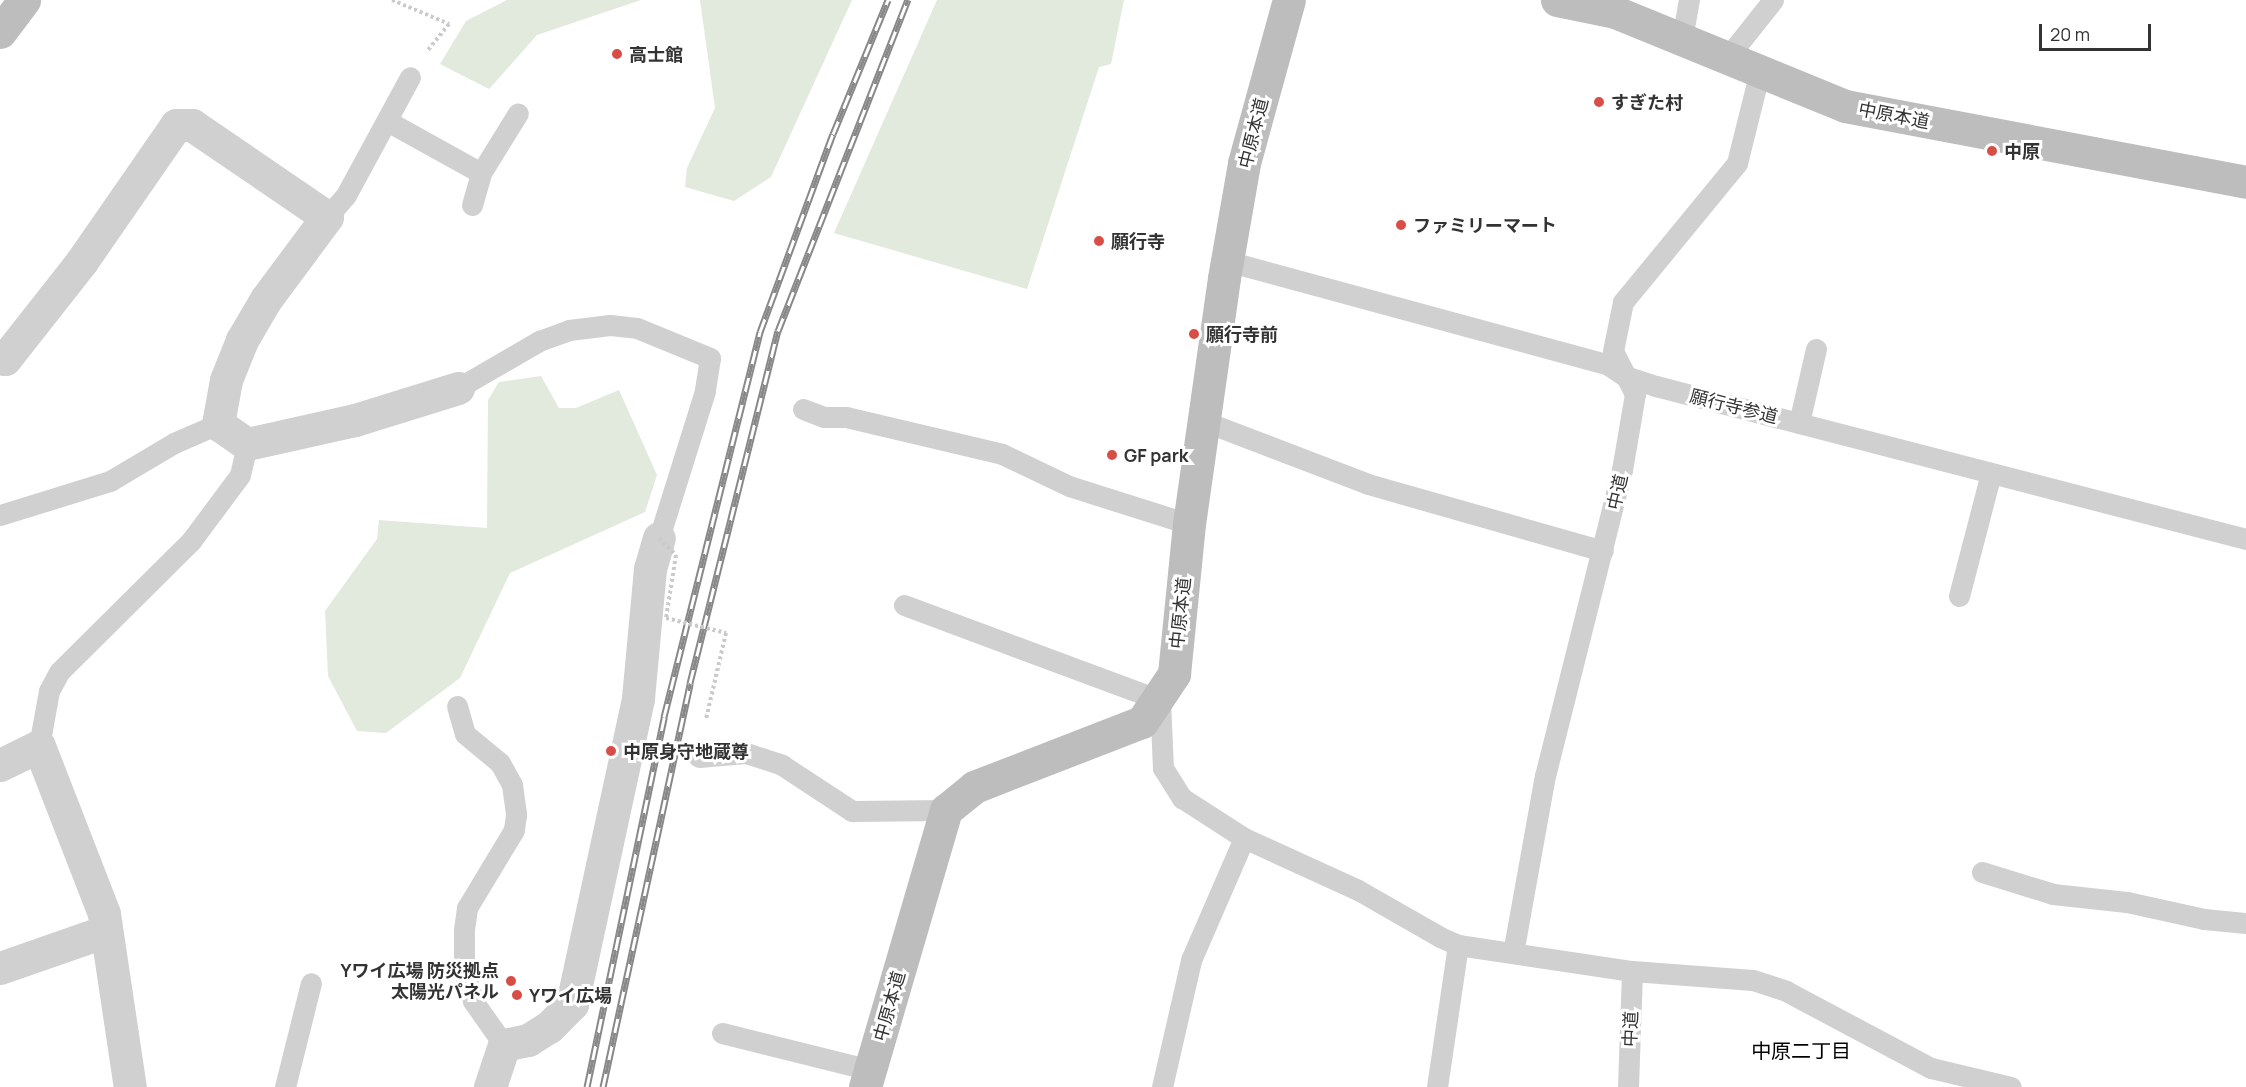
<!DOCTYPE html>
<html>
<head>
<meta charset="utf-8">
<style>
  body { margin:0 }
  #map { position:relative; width:2246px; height:1087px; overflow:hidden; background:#fff; font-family:Manrope,"Noto Sans JP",sans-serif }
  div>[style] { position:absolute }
  .green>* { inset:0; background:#e2e9dd }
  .path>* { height:4px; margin-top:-2px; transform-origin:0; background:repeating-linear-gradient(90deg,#cacaca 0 3px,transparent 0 6px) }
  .lane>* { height:21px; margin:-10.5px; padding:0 10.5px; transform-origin:10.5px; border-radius:10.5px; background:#d0d0d0 }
  .street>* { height:33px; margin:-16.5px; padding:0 16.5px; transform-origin:16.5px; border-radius:16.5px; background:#d0d0d0 }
  .secondary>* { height:33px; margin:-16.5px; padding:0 16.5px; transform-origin:16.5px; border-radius:16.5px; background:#bdbdbd }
  .rail>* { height:7px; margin-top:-3.5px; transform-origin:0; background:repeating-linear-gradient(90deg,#fff 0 14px,#888 0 28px); box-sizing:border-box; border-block:2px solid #888 }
  .path-bridge>* { height:4px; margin-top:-2px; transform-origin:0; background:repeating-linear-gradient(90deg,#cacaca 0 3px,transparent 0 6px) }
  .dots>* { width:16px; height:16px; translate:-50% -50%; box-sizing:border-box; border:3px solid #fff; border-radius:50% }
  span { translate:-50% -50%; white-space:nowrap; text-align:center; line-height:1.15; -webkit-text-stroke:6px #fff; paint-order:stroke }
  .poi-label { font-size:18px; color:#333; font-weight:700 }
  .left { translate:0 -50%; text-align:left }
  .right { translate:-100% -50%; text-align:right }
  .street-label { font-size:18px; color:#333 }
  .neighbourhood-label { font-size:20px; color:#000 }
  .scale { position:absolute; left:2039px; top:24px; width:112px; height:27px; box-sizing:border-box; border:3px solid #333; border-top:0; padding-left:8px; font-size:18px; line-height:21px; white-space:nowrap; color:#333; -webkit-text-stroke:4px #fff; paint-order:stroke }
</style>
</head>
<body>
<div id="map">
  <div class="green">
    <div style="clip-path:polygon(507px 0,641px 0,537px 35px,489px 89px,440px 64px,466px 21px)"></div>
    <div style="clip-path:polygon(700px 0,852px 0,771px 177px,734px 201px,685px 187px,687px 168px,715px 108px)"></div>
    <div style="clip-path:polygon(937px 0,1124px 0,1111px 64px,1099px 67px,1027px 289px,834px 233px)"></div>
    <div style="clip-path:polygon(541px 376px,559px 408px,576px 408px,619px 390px,657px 475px,645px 512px,510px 573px,460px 678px,386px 733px,357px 731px,328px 676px,325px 611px,377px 539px,379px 520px,487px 528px,488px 400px,499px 382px)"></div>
  </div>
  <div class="path">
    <div style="left:392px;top:0;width:62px;rotate:22.8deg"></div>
    <div style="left:449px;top:24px;width:36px;rotate:129deg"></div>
  </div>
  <div class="lane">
    <div style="left:1682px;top:39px;width:40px;rotate:-80deg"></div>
    <div style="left:1727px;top:58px;width:74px;rotate:-51.6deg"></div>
    <div style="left:389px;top:122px;width:105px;rotate:29deg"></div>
    <div style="left:472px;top:205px;width:33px;rotate:-74deg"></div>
    <div style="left:481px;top:173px;width:70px;rotate:-58.3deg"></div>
    <div style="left:327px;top:217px;width:29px;rotate:-49deg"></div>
    <div style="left:346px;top:195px;width:134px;rotate:-61.5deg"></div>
    <div style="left:1227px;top:261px;width:394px;rotate:15.2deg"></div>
    <div style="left:1607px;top:364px;width:22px;rotate:34deg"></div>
    <div style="left:1625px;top:376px;width:33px;rotate:18deg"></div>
    <div style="left:1656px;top:386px;width:610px;rotate:14.54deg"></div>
    <div style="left:458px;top:388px;width:94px;rotate:-30.1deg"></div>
    <div style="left:539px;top:341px;width:32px;rotate:-20deg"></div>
    <div style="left:569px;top:330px;width:41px;rotate:-7deg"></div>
    <div style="left:610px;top:325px;width:27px;rotate:6deg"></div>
    <div style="left:637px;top:328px;width:79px;rotate:22.3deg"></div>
    <div style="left:710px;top:358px;width:33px;rotate:99deg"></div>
    <div style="left:705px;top:391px;width:154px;rotate:107.4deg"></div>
    <div style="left:803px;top:409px;width:22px;rotate:21deg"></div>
    <div style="left:824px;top:417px;width:22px"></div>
    <div style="left:846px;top:417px;width:160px;rotate:13.3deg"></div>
    <div style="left:1002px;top:454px;width:74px;rotate:25.5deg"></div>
    <div style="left:1069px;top:486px;width:126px;rotate:17.6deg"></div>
    <div style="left:1206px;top:422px;width:173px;rotate:20.9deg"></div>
    <div style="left:1368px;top:484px;width:244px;rotate:15.9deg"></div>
    <div style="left:1799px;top:423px;width:76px;rotate:-77.1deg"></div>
    <div style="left:0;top:515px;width:115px;rotate:-17.2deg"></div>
    <div style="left:110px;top:481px;width:74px;rotate:-30.7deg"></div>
    <div style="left:174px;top:443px;width:48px;rotate:-23.4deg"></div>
    <div style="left:1959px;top:596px;width:127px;rotate:-75.4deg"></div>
    <div style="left:904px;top:605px;width:273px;rotate:20.4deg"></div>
    <div style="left:1160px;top:700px;width:68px;rotate:87.5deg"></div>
    <div style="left:1163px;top:768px;width:36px;rotate:58deg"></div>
    <div style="left:1182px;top:798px;width:74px;rotate:32.8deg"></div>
    <div style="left:1244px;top:838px;width:125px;rotate:24.5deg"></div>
    <div style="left:1358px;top:890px;width:95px;rotate:29.8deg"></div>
    <div style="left:1440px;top:937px;width:20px;rotate:24deg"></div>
    <div style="left:1458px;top:945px;width:176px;rotate:8.5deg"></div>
    <div style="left:1632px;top:971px;width:121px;rotate:4.3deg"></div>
    <div style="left:1753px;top:980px;width:35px;rotate:18deg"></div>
    <div style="left:1786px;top:991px;width:164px;rotate:28deg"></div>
    <div style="left:1931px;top:1068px;width:82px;rotate:13.4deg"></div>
    <div style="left:457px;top:706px;width:29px;rotate:74deg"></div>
    <div style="left:465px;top:734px;width:45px;rotate:39.6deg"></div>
    <div style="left:500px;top:763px;width:25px;rotate:61deg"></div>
    <div style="left:512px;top:785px;width:30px;rotate:82deg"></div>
    <div style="left:516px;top:815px;width:15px;rotate:98deg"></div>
    <div style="left:514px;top:830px;width:91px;rotate:121.1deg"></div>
    <div style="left:467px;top:908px;width:22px;rotate:98deg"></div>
    <div style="left:464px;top:930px;width:41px;rotate:90deg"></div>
    <div style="left:464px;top:971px;width:31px;rotate:73deg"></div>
    <div style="left:473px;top:1001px;width:54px;rotate:54.8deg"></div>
    <div style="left:39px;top:746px;width:56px;rotate:-79.7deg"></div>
    <div style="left:49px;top:691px;width:21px;rotate:-62deg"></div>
    <div style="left:59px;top:672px;width:186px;rotate:-44.8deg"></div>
    <div style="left:191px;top:541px;width:82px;rotate:-53.4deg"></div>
    <div style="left:240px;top:475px;width:32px;rotate:-77deg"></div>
    <div style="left:699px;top:757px;width:47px;rotate:-4.9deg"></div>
    <div style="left:746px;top:753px;width:38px;rotate:18deg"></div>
    <div style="left:782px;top:765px;width:84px;rotate:33.3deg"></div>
    <div style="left:852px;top:811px;width:94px;rotate:-0.6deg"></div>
    <div style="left:1982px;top:872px;width:74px;rotate:17.2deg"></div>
    <div style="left:2053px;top:894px;width:74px;rotate:6.2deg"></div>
    <div style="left:2127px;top:902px;width:79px;rotate:12.4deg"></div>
    <div style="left:2204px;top:919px;width:42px;rotate:5.4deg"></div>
    <div style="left:1513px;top:953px;width:180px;rotate:-79.8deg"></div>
    <div style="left:1545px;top:776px;width:316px;rotate:-75.9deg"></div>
    <div style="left:1622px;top:470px;width:77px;rotate:-80.3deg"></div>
    <div style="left:1635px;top:394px;width:48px;rotate:-117.1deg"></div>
    <div style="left:1613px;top:351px;width:50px;rotate:-78.5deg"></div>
    <div style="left:1623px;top:302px;width:180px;rotate:-50.6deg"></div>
    <div style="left:1737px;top:163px;width:95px;rotate:-76deg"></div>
    <div style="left:722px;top:1033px;width:153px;rotate:14deg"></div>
    <div style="left:285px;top:1087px;width:107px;rotate:-76deg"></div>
    <div style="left:1162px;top:1087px;width:130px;rotate:-77.1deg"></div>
    <div style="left:1191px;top:960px;width:133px;rotate:-66.5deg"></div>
    <div style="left:1437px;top:1087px;width:144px;rotate:-81.6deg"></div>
    <div style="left:1628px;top:1087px;width:116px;rotate:-88deg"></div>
  </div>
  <div class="street">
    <div style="left:0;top:358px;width:5px;rotate:11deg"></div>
    <div style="left:5px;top:359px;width:125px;rotate:-51.8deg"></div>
    <div style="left:82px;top:261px;width:165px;rotate:-55.3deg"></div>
    <div style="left:176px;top:125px;width:16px"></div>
    <div style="left:192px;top:125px;width:163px;rotate:34.3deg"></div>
    <div style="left:327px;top:217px;width:102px;rotate:126.6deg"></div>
    <div style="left:266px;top:299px;width:48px;rotate:120.3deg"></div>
    <div style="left:242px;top:340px;width:43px;rotate:111.8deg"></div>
    <div style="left:226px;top:380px;width:45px;rotate:100.3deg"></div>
    <div style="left:218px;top:424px;width:35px;rotate:35deg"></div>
    <div style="left:247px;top:444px;width:111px;rotate:-12.5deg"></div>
    <div style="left:355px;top:420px;width:108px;rotate:-17.3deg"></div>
    <div style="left:0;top:765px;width:43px;rotate:-26deg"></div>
    <div style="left:39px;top:746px;width:180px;rotate:68.8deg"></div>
    <div style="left:104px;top:914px;width:175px;rotate:81.5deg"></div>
    <div style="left:0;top:968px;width:112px;rotate:-19.2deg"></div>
    <div style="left:490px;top:1087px;width:44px;rotate:-71.6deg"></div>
    <div style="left:504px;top:1045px;width:25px;rotate:-12deg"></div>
    <div style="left:528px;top:1040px;width:25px;rotate:-32deg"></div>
    <div style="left:549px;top:1027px;width:33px;rotate:-45deg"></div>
    <div style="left:572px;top:1004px;width:313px;rotate:-77.8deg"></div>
    <div style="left:638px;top:698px;width:130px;rotate:-84.7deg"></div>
    <div style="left:650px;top:569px;width:32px;rotate:-74deg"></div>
  </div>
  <div class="secondary">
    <div style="left:1557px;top:0;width:59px;rotate:11.7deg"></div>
    <div style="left:1615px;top:12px;width:248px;rotate:22.2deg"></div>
    <div style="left:1845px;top:106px;width:408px;rotate:10.7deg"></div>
    <div style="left:0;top:32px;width:40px;rotate:-53deg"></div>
    <div style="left:865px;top:1087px;width:289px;rotate:-73.7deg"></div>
    <div style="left:946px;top:810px;width:36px;rotate:-39deg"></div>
    <div style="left:974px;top:787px;width:180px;rotate:-21.2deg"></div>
    <div style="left:1142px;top:722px;width:58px;rotate:-56.3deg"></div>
    <div style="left:1174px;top:674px;width:151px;rotate:-84.3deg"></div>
    <div style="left:1189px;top:524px;width:248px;rotate:-81.9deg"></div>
    <div style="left:1224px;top:278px;width:117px;rotate:-80.1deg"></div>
    <div style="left:1244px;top:163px;width:169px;rotate:-74.6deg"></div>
  </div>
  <div class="rail">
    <div style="left:587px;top:1087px;width:378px;rotate:-78.2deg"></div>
    <div style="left:664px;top:717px;width:397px;rotate:-76deg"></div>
    <div style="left:760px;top:332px;width:211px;rotate:-69.8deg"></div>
    <div style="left:833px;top:134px;width:145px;rotate:-67.7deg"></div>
    <div style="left:603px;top:1087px;width:413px;rotate:-77.8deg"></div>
    <div style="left:690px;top:683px;width:363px;rotate:-76deg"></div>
    <div style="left:778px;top:331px;width:356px;rotate:-68.6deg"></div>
  </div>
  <div class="path-bridge">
    <div style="left:659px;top:538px;width:24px;rotate:45deg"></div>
    <div style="left:676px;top:555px;width:64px;rotate:99deg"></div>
    <div style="left:666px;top:618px;width:62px;rotate:14deg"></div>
    <div style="left:726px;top:633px;width:88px;rotate:103.1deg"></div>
  </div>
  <div class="dots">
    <div style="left:617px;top:54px;background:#d84e47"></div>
    <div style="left:1599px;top:102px;background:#d84e47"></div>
    <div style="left:1992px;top:151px;background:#d84e47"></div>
    <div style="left:1401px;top:225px;background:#d84e47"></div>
    <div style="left:1099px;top:241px;background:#d84e47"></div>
    <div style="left:1194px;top:334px;background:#d84e47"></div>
    <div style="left:1112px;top:455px;background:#d84e47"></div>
    <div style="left:611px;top:751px;background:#d84e47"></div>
    <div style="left:511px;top:981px;background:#d84e47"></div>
    <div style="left:517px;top:995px;background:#d84e47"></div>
  </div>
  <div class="poi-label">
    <span class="left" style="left:629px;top:54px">高士館</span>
    <span class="left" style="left:1611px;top:102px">すぎた村</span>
    <span class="left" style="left:2004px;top:151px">中原</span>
    <span class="left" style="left:1413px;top:225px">ファミリーマート</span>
    <span class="left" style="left:1111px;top:241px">願行寺</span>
    <span class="left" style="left:1206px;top:334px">願行寺前</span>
    <span class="left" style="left:1124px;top:455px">GF park</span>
    <span class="left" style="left:623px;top:751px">中原身守地蔵尊</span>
    <span class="right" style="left:499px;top:981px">Yワイ広場 防災拠点<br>太陽光パネル</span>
    <span class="left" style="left:529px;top:995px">Yワイ広場</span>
  </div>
  <div class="street-label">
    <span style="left:1894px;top:115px;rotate:11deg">中原本道</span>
    <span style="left:1253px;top:133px;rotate:-76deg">中原本道</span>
    <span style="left:1734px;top:406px;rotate:14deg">願行寺参道</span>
    <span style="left:1617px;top:492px;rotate:-77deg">中道</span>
    <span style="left:1180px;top:613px;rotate:-84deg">中原本道</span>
    <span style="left:889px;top:1006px;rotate:-74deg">中原本道</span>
    <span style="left:1630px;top:1029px;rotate:-88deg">中道</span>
  </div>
  <div class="neighbourhood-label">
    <span style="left:1801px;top:1050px">中原二丁目</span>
  </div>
  <div class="scale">20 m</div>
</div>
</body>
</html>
